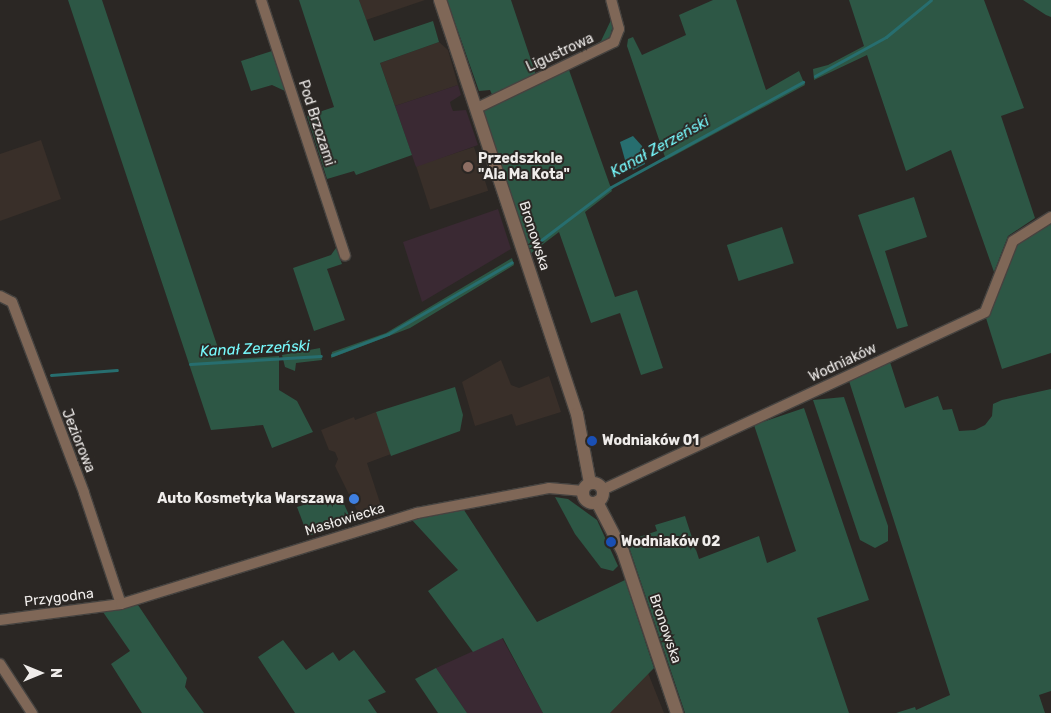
<!DOCTYPE html>
<html>
<head>
<meta charset="utf-8">
<style>
  body { margin:0 }
  #map { position:relative; width:1051px; height:713px; overflow:hidden; background:#2b2724; font-family:Rubik,sans-serif }
  div>[style] { position:absolute }
  .built>* { inset:0; background:#392f29; transform-origin:0 0 }
  .industrial>* { inset:0; background:#3a2933 }
  .green>* { inset:0; background:#2d5745; transform-origin:0 0 }
  .water>* { inset:0; background:#276e6f }
  .stream>* { height:3px; margin:-1.5px; padding:0 1.5px; transform-origin:1.5px; border-radius:1.5px; background:#276e6f }
  .roads { filter:drop-shadow(1px 0 #464340) drop-shadow(-1px 0 #464340) drop-shadow(0 1px #464340) drop-shadow(0 -1px #464340) }
  .minor>* { height:10px; margin:-5px; padding:0 5px; transform-origin:5px; border-radius:5px; background:#7f6757 }
  .tertiary>* { height:12px; margin:-6px; padding:0 6px; transform-origin:6px; border-radius:6px; background:#7f6757 }
  .tertiary>.ring { margin:-6px; padding:0; box-sizing:content-box; background:none; border:12px solid #7f6757; border-radius:50% }
  .dots>* { width:14px; height:14px; translate:-50% -50%; box-sizing:border-box; border:2px solid #2b2724; border-radius:50% }
  span { translate:-50% -50%; white-space:nowrap; text-align:center; line-height:1.15; -webkit-text-stroke:4px #2b2724; paint-order:stroke }
  .street-label { font-size:14px; color:#efecea }
  .poi-label { font-size:14px; color:#efecea; font-weight:700 }
  .left { translate:0 -50%; text-align:left }
  .right { translate:-100% -50%; text-align:right }
  .water-label { font-size:15px; color:#77fafd; font-style:italic }
  .north { position:absolute; left:15px; top:648px; width:50px; height:50px; -webkit-text-stroke:4px #2b2724; paint-order:stroke; rotate:90deg; font-size:14px; font-weight:700; line-height:20px; text-align:center; color:#efecea }
  .north::after { content:''; display:block; margin:auto; width:18px; height:22px; background:#efecea; clip-path:polygon(50% 0,100% 100%,50% 72%,0 100%) }
</style>
</head>
<body>
<div id="map">
  <div class="built">
    <div style="clip-path:polygon(359px 0,425px 0,366px 20px)"></div>
    <div style="clip-path:polygon(439px 42px,448px 50px,458px 85px,395px 106px,380px 63px)"></div>
    <div style="clip-path:polygon(41px 140px,61px 199px,0 221px,0 154px)"></div>
    <div style="left:474px;top:147px;width:46px;height:61px;rotate:72deg"></div>
    <div style="clip-path:polygon(501px 360px,511px 385px,519px 388px,549px 376px,561px 412px,516px 426px,512px 414px,475px 426px,462px 382px)"></div>
    <div style="clip-path:polygon(376px 412px,391px 454px,367px 463px,384px 515px,362px 521px,335px 466px,338px 459px,335px 452px,329px 450px,321px 430px,354px 417px,355px 420px)"></div>
    <div style="clip-path:polygon(648px 673px,664px 713px,610px 713px,629px 691px)"></div>
  </div>
  <div class="industrial">
    <div style="clip-path:polygon(458px 85px,461px 95px,450px 102px,451px 106px,453px 111px,466px 110px,478px 145px,416px 167px,395px 106px)"></div>
    <div style="clip-path:polygon(498px 209px,511px 249px,422px 302px,403px 242px)"></div>
    <div style="clip-path:polygon(502px 638px,543px 713px,467px 713px,436px 668px)"></div>
  </div>
  <div class="green">
    <div style="clip-path:polygon(68px 0,102px 0,222px 360px,279px 356px,279px 390px,297px 401px,313px 432px,272px 448px,263px 425px,211px 430px)"></div>
    <div style="clip-path:polygon(299px 0,359px 0,374px 41px,433px 21px,439px 42px,380px 63px,412px 155px,356px 175px,354px 171px,327px 179px,307px 116px,334px 107px)"></div>
    <div style="clip-path:polygon(447px 0,511px 0,536px 75px,493px 97px,490px 90px,479px 91px)"></div>
    <div style="clip-path:polygon(713px 0,736px 0,766px 90px,799px 71px,805px 85px,666px 160px,627px 46px,628px 39px,633px 37px,642px 55px,686px 35px,679px 15px)"></div>
    <div style="clip-path:polygon(849px 0,984px 0,1024px 108px,1001px 116px,1035px 218px,1008px 236px,994px 272px,951px 150px,906px 171px,867px 55px,814px 80px,813px 69px,828px 65px,864px 46px)"></div>
    <div style="clip-path:polygon(1023px 0,1051px 0,1051px 17px,1046px 15px)"></div>
    <div style="clip-path:polygon(609px 13px,613px 25px,610px 37px,583px 52px,601px 41px,611px 20px)"></div>
    <div style="clip-path:polygon(272px 51px,285px 91px,272px 85px,251px 91px,241px 61px)"></div>
    <div style="clip-path:polygon(569px 70px,612px 191px,585px 212px,615px 297px,637px 290px,663px 368px,641px 375px,620px 313px,591px 323px,559px 232px,530px 254px,483px 110px)"></div>
    <div style="clip-path:polygon(914px 197px,927px 237px,885px 251px,908px 326px,897px 329px,858px 215px)"></div>
    <div style="clip-path:polygon(1051px 224px,1051px 353px,1002px 369px,986px 318px,1018px 243px)"></div>
    <div style="left:782px;top:227px;width:38px;height:58px;rotate:72deg"></div>
    <div style="clip-path:polygon(336px 248px,342px 264px,327px 269px,345px 320px,314px 331px,293px 268px,331px 255px)"></div>
    <div style="clip-path:polygon(512px 258px,514px 265px,410px 328px,331px 358px,332px 352px,386px 333px)"></div>
    <div style="clip-path:polygon(320px 348px,322px 360px,296px 363px,295px 371px,285px 367px,282px 355px)"></div>
    <div style="clip-path:polygon(890px 362px,905px 408px,938px 396px,943px 410px,952px 409px,959px 431px,975px 430px,985px 425px,992px 416px,993px 404px,1002px 400px,1051px 389px,1051px 691px,1039px 695px,1045px 713px,896px 713px,915px 707px,916px 710px,950px 695px,849px 381px)"></div>
    <div style="clip-path:polygon(455px 387px,463px 415px,460px 431px,391px 456px,376px 412px)"></div>
    <div style="clip-path:polygon(844px 397px,888px 526px,888px 541px,875px 548px,860px 540px,813px 400px)"></div>
    <div style="clip-path:polygon(804px 408px,869px 600px,817px 618px,849px 713px,685px 713px,627px 541px,657px 531px,655px 525px,685px 516px,699px 559px,759px 536px,767px 563px,796px 551px,754px 425px)"></div>
    <div style="clip-path:polygon(336px 495px,341px 497px,352px 522px,308px 536px,297px 507px)"></div>
    <div style="clip-path:polygon(555px 497px,568px 499px,597px 520px,618px 566px,613px 571px,601px 568px,575px 534px)"></div>
    <div style="clip-path:polygon(464px 510px,537px 622px,625px 580px,654px 668px,610px 713px,543px 713px,503px 638px,473px 652px,428px 591px,458px 570px,412px 520px)"></div>
    <div style="clip-path:polygon(138px 605px,187px 678px,185px 687px,204px 713px,142px 713px,111px 664px,130px 651px,103px 612px)"></div>
    <div style="clip-path:polygon(283px 640px,306px 670px,333px 652px,339px 661px,354px 650px,386px 692px,368px 700px,377px 713px,295px 713px,258px 657px)"></div>
    <div style="clip-path:polygon(436px 668px,467px 713px,438px 713px,415px 679px)"></div>
  </div>
  <div class="water">
    <div style="clip-path:polygon(633px 136px,642px 146px,645px 164px,633px 170px,625px 160px,620px 142px)"></div>
  </div>
  <div class="stream">
    <div style="left:815px;top:76px;width:81px;rotate:-28.8deg"></div>
    <div style="left:886px;top:37px;width:58px;rotate:-39.4deg"></div>
    <div style="left:536px;top:244px;width:94px;rotate:-37.2deg"></div>
    <div style="left:611px;top:187px;width:219px;rotate:-28.7deg"></div>
    <div style="left:332px;top:355px;width:60px;rotate:-20.6deg"></div>
    <div style="left:388px;top:334px;width:143px;rotate:-30.1deg"></div>
    <div style="left:190px;top:364px;width:131px;rotate:-3.5deg"></div>
    <div style="left:51px;top:375px;width:66px;rotate:-4.3deg"></div>
  </div>
  <div class="roads">
    <div class="minor">
      <div style="left:261px;top:0;width:269px;rotate:71.8deg"></div>
      <div style="left:477px;top:108px;width:152px;rotate:-25.7deg"></div>
      <div style="left:614px;top:42px;width:14px;rotate:-69deg"></div>
      <div style="left:619px;top:29px;width:30px;rotate:-105deg"></div>
      <div style="left:0;top:296px;width:13px;rotate:27deg"></div>
      <div style="left:12px;top:302px;width:204px;rotate:69.3deg"></div>
      <div style="left:84px;top:493px;width:117px;rotate:71.6deg"></div>
      <div style="left:602px;top:490px;width:422px;rotate:-24.9deg"></div>
      <div style="left:985px;top:312px;width:76px;rotate:-68.5deg"></div>
      <div style="left:1013px;top:241px;width:45px;rotate:-32.3deg"></div>
      <div style="left:0;top:620px;width:122px;rotate:-7.5deg"></div>
      <div style="left:121px;top:604px;width:310px;rotate:-17.1deg"></div>
      <div style="left:417px;top:513px;width:134px;rotate:-10.7deg"></div>
      <div style="left:549px;top:488px;width:34px;rotate:5deg"></div>
      <div style="left:0;top:664px;width:59px;rotate:56.9deg"></div>
    </div>
    <div class="tertiary">
      <div style="left:440px;top:0;width:436px;rotate:71.7deg"></div>
      <div style="left:577px;top:414px;width:70px;rotate:79.3deg"></div>
      <div class="ring" style="left:583px;top:483px;width:8px;height:8px"></div>
      <div style="left:597px;top:502px;width:56px;rotate:62.5deg"></div>
      <div style="left:623px;top:552px;width:170px;rotate:71.5deg"></div>
    </div>
  </div>
  <div class="dots">
    <div style="left:468px;top:167px;background:#8d6e63"></div>
    <div style="left:592px;top:441px;background:#1a4fb4"></div>
    <div style="left:354px;top:499px;background:#3f7fe0"></div>
    <div style="left:611px;top:542px;background:#1a4fb4"></div>
  </div>
  <div class="street-label">
    <span style="left:560px;top:53px;rotate:-25deg">Ligustrowa</span>
    <span style="left:316px;top:123px;rotate:72deg">Pod Brzozami</span>
    <span style="left:534px;top:236px;rotate:72deg">Bronowska</span>
    <span style="left:843px;top:363px;rotate:-25deg">Wodniaków</span>
    <span style="left:78px;top:441px;rotate:68deg">Jeziorowa</span>
    <span style="left:345px;top:520px;rotate:-17deg">Masłowiecka</span>
    <span style="left:59px;top:598px;rotate:-7deg">Przygodna</span>
    <span style="left:665px;top:629px;rotate:71deg">Bronowska</span>
  </div>
  <div class="poi-label">
    <span class="left" style="left:478px;top:167px">Przedszkole<br>"Ala Ma Kota"</span>
    <span class="left" style="left:602px;top:441px">Wodniaków 01</span>
    <span class="right" style="left:344px;top:499px">Auto Kosmetyka Warszawa</span>
    <span class="left" style="left:621px;top:542px">Wodniaków 02</span>
  </div>
  <div class="water-label">
    <span style="left:660px;top:147px;rotate:-29deg">Kanał Zerzeński</span>
    <span style="left:255px;top:349px;rotate:-3deg">Kanał Zerzeński</span>
  </div>
  <div class="north">N</div>
</div>
</body>
</html>
